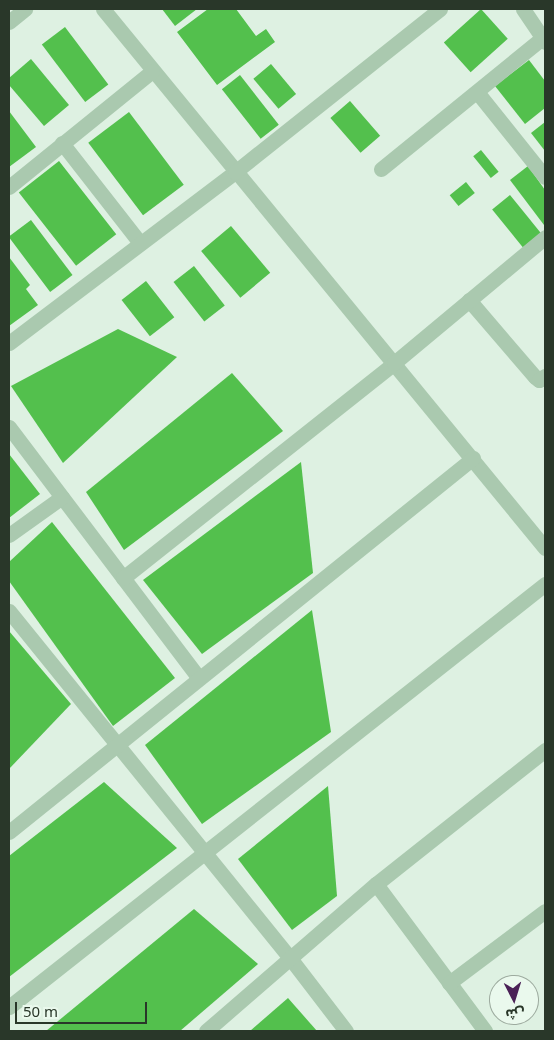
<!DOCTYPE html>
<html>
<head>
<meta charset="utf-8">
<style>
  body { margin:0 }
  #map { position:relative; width:554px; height:1040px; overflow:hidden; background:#def1e2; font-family:"Noto Sans","Noto Sans Arabic",sans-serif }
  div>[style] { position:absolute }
  .building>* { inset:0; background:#53c04d; transform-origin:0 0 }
  .minor>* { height:15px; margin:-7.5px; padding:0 7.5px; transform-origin:7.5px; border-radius:7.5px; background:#aac9af }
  span { translate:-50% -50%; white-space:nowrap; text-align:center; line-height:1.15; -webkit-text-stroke:4px #eaf9ed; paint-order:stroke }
  .frame { position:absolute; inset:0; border:10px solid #293729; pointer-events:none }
  .north { position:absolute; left:489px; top:975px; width:50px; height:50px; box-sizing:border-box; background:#eaf9ed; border:1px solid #9dab9f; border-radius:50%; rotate:175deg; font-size:14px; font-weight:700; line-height:20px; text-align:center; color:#293729 }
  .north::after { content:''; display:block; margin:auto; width:18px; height:22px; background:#4a2156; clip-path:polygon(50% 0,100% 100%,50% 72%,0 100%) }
  .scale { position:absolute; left:15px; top:1002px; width:132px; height:22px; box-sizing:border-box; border:2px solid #293729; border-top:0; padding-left:6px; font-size:15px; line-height:18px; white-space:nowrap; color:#293729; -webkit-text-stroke:4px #eaf9ed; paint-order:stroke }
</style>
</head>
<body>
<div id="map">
  <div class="building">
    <div style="clip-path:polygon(162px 9px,197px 9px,175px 26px)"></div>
    <div style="clip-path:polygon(208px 9px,236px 9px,256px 36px,266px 29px,275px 42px,217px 85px,177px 32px)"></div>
    <div style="left:481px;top:9px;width:40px;height:50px;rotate:48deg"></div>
    <div style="left:65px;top:27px;width:72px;height:29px;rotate:53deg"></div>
    <div style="clip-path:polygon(31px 59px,69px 105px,44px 126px,9px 85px,9px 78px)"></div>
    <div style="clip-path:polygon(529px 60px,545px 81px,545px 108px,525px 124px,495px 86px)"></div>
    <div style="left:271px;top:64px;width:39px;height:23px;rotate:50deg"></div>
    <div style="left:240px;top:75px;width:63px;height:23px;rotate:52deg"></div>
    <div style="left:350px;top:101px;width:46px;height:26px;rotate:49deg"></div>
    <div style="clip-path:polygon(9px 111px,36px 147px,9px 167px)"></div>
    <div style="left:129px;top:112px;width:91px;height:51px;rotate:53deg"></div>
    <div style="clip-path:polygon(545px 122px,545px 151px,531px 133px)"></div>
    <div style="left:481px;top:150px;width:28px;height:10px;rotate:51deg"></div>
    <div style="left:59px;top:161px;width:93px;height:51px;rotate:52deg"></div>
    <div style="clip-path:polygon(528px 166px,545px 190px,544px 225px,510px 180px)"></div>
    <div style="left:466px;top:182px;width:14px;height:21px;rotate:51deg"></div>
    <div style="left:510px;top:195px;width:49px;height:23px;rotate:51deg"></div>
    <div style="left:31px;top:220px;width:69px;height:28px;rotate:53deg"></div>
    <div style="left:231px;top:226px;width:61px;height:39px;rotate:50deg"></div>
    <div style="clip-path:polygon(9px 257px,30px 285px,26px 289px,38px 305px,9px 326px)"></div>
    <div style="left:194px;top:266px;width:50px;height:26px;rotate:52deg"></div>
    <div style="left:146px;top:281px;width:46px;height:31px;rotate:52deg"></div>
    <div style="clip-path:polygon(118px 329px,177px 357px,63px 463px,11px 386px)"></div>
    <div style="clip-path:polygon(232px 373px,283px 431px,124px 550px,86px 492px)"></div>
    <div style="clip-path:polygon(9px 454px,40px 494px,9px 518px)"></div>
    <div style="clip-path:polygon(301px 462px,313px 573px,202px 654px,143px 580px)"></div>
    <div style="clip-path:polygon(52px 522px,175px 678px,113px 726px,9px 581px,9px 562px)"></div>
    <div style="clip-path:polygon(312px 610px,331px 732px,202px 824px,145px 745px)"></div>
    <div style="clip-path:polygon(9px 631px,71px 704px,9px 769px)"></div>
    <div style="clip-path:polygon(104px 782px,177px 848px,9px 977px,9px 856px)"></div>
    <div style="clip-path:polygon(328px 786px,337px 896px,292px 930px,238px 859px)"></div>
    <div style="clip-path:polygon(194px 909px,258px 964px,180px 1031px,46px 1031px)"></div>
    <div style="clip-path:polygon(288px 998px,317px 1031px,250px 1031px)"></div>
  </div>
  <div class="minor">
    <div style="left:103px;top:9px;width:697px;rotate:50.65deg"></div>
    <div style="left:523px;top:9px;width:40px;rotate:56deg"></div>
    <div style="left:9px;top:22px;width:21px;rotate:-39deg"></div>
    <div style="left:477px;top:92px;width:109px;rotate:51.3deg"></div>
    <div style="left:62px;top:143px;width:127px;rotate:52deg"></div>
    <div style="left:381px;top:169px;width:208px;rotate:-39.1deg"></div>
    <div style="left:9px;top:187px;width:184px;rotate:-39deg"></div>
    <div style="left:469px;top:300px;width:101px;rotate:49.4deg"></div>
    <div style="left:535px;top:377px;width:5px;rotate:37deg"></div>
    <div style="left:539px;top:380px;width:7px;rotate:-34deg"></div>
    <div style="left:9px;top:343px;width:283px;rotate:-37.1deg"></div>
    <div style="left:235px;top:172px;width:262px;rotate:-38.5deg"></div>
    <div style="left:9px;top:427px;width:313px;rotate:52.9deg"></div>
    <div style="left:9px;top:535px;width:65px;rotate:-35.6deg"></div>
    <div style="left:123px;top:578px;width:346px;rotate:-38.4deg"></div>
    <div style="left:394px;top:363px;width:197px;rotate:-39.8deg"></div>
    <div style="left:9px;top:611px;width:447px;rotate:51deg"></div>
    <div style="left:290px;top:958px;width:92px;rotate:52.5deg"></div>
    <div style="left:9px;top:832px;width:596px;rotate:-38.87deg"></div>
    <div style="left:376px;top:884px;width:183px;rotate:53.4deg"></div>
    <div style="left:449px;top:983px;width:120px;rotate:-36.9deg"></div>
    <div style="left:9px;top:1007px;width:683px;rotate:-38.28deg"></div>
    <div style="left:206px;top:1031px;width:225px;rotate:-40.9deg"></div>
    <div style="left:376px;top:884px;width:216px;rotate:-38.4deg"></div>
  </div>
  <div class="frame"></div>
  <div class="north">ش</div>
  <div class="scale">50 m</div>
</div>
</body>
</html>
